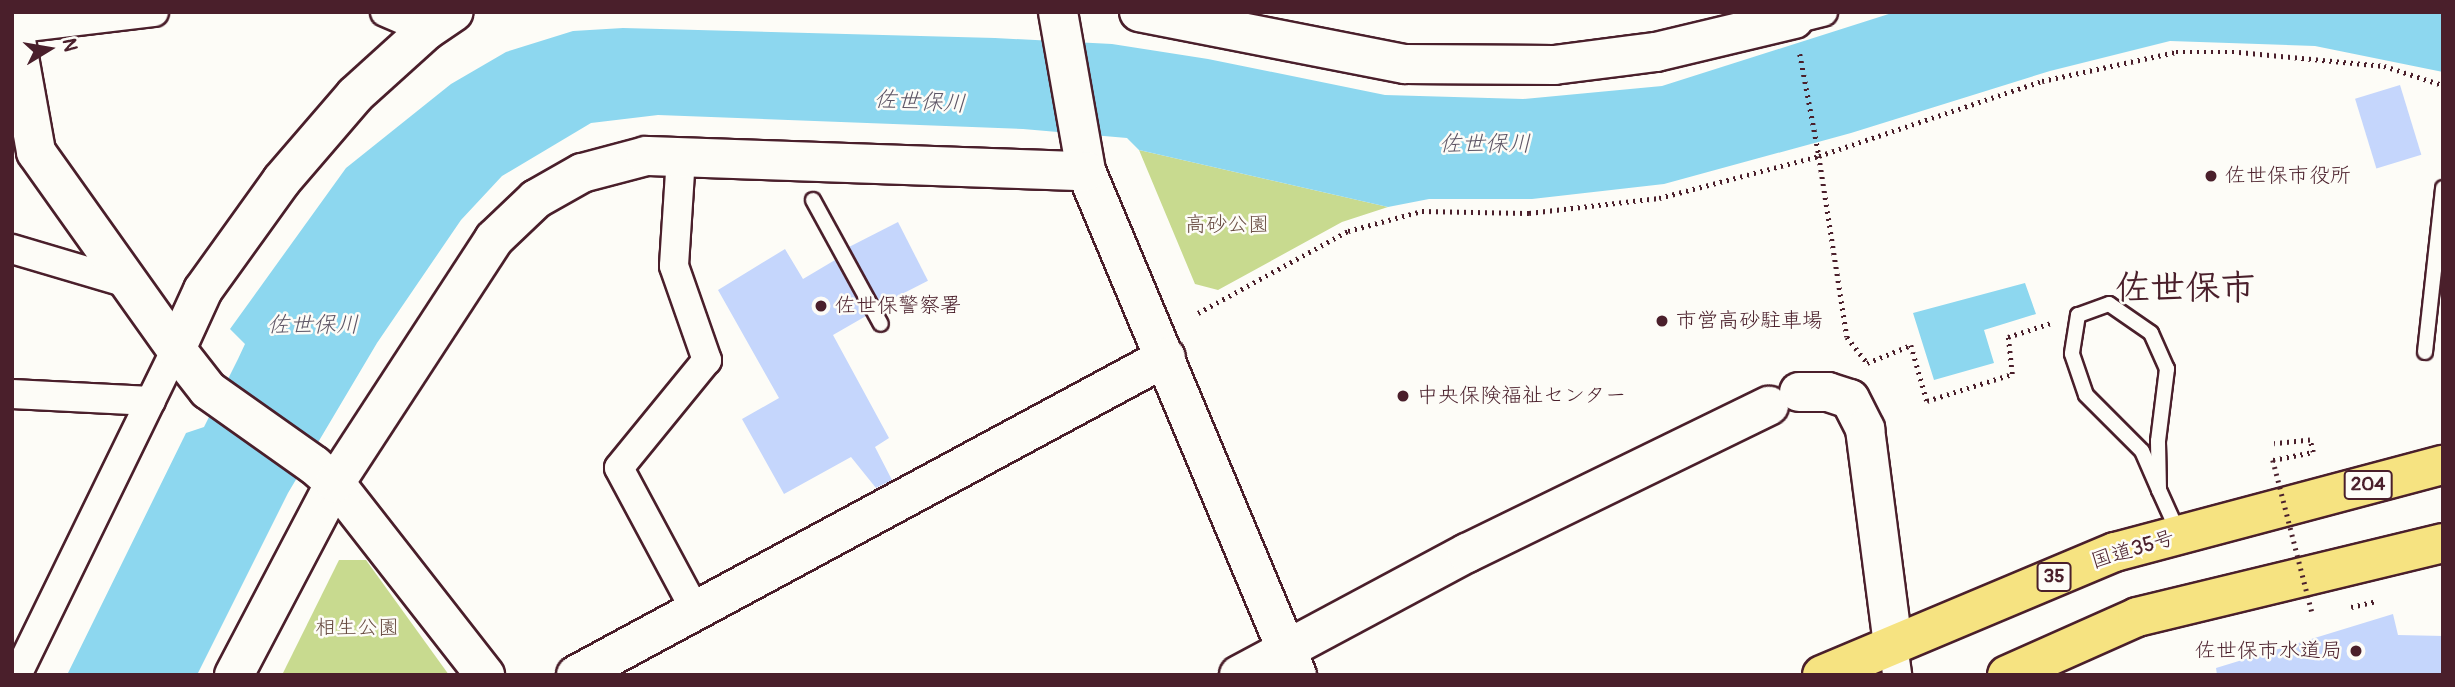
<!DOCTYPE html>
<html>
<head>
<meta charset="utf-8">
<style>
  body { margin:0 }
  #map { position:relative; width:2455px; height:687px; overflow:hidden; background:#fdfcf7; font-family:Pangolin,"Klee One",sans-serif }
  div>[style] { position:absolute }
  .green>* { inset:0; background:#c8da8f }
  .water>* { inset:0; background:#8dd7ef }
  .building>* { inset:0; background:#c5d6fc; transform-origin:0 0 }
  .path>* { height:4.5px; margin-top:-2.25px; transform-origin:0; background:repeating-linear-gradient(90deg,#4a1f2b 0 2px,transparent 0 7px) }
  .roads { filter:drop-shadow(2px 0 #4a1f2b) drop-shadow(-2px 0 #4a1f2b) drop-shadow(0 2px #4a1f2b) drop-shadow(0 -2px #4a1f2b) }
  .lane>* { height:14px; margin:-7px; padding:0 7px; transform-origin:7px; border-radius:7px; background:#fdfcf7 }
  .street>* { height:28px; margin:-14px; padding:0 14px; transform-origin:14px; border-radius:14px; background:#fdfcf7 }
  .secondary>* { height:38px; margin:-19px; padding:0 19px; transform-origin:19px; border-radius:19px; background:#fdfcf7 }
  .highway>* { height:38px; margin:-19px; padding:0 19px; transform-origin:19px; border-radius:19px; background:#f6e381 }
  .path-bridge>* { height:4.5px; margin-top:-2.25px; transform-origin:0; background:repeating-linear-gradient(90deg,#4a1f2b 0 2px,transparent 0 7px) }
  .dots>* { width:19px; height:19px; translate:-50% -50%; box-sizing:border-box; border:4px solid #fdfcf7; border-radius:50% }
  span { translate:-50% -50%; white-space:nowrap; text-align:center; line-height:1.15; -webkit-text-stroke:5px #fdfcf7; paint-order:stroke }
  .shield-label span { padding:2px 5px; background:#fdfcf7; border:2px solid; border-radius:5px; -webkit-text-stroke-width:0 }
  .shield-label { font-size:19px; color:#4a1f2b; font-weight:700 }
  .poi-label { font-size:21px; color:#4a1f2b }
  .left { translate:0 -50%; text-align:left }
  .right { translate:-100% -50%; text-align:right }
  .park-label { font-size:21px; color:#6a4e44 }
  .street-label { font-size:21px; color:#4a1f2b }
  .water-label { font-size:23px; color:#5e5666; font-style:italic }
  .town-label { font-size:35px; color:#4a1f2b; font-weight:700 }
  .frame { position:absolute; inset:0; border:14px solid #4a1f2b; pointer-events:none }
  .north { position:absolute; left:14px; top:14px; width:70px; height:70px; -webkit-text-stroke:5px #fdfcf7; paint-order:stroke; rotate:79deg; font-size:19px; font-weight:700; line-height:28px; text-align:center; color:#4a1f2b }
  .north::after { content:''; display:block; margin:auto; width:24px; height:32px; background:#4a1f2b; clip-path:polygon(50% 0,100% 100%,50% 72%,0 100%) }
</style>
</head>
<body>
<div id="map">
  <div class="green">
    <div style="clip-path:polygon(1139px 150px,1388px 207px,1342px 222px,1218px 290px,1195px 284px)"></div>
    <div style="clip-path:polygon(339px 560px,366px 560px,449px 675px,282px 675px)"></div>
  </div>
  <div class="water">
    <div style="clip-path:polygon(1895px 12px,2443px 12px,2443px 72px,2315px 46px,2170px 41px,2050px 71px,1851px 133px,1664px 184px,1532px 199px,1429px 199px,1388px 207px,1139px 150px,1127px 138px,1023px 129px,658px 115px,591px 123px,502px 176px,461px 220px,377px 343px,288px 493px,197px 675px,67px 675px,186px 433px,204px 427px,238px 359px,245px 344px,230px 329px,346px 168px,451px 84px,506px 52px,573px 31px,623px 28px,995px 38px,1112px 44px,1208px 59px,1385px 95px,1523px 99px,1662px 86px)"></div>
    <div style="clip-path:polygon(2025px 283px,2036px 314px,1984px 330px,1994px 363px,1934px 380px,1913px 313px)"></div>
  </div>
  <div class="building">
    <div style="left:2400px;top:85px;width:73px;height:47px;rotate:73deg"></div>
    <div style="left:898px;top:222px;width:66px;height:55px;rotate:63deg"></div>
    <div style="clip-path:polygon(785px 249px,803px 279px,835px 260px,866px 316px,833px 335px,889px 438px,875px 447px,892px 480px,876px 488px,851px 457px,784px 494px,742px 419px,779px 398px,718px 290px)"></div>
    <div style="clip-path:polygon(2393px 614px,2398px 635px,2443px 636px,2443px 675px,2217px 675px,2216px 668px)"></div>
  </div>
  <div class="path">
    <div style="left:1800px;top:54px;width:104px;rotate:79.4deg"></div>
    <div style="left:1819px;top:156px;width:183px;rotate:81.2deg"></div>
    <div style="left:1847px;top:337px;width:33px;rotate:52deg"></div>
    <div style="left:1867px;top:363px;width:48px;rotate:-22.2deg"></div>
    <div style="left:1911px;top:345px;width:58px;rotate:74.1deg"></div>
    <div style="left:1927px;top:401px;width:89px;rotate:-17.6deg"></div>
    <div style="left:2012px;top:374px;width:37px;rotate:-96deg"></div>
    <div style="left:2008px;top:337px;width:45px;rotate:-18deg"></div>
    <div style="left:1198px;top:313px;width:171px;rotate:-28.7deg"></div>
    <div style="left:1348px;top:231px;width:77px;rotate:-15.1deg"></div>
    <div style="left:1422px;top:211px;width:107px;rotate:1.1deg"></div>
    <div style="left:1529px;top:213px;width:131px;rotate:-6.6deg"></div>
    <div style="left:1659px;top:198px;width:165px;rotate:-14.7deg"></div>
    <div style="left:1819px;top:156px;width:235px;rotate:-18.6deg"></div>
    <div style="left:2042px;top:81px;width:137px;rotate:-12.2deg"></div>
    <div style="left:2176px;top:52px;width:63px"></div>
    <div style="left:2239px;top:52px;width:146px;rotate:5.5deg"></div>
    <div style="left:2384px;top:66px;width:62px;rotate:17.9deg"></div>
    <div style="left:2273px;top:460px;width:41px;rotate:-11.3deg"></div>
    <div style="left:2313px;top:452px;width:12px;rotate:-104deg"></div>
    <div style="left:2310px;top:440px;width:36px;rotate:174deg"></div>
    <div style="left:2351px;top:607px;width:26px;rotate:-13deg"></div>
  </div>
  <div class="roads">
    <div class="lane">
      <div style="left:813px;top:200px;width:141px;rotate:61.3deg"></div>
      <div style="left:2425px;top:352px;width:165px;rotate:-83.7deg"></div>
      <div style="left:2159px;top:490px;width:49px;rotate:-91.2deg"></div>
      <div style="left:2158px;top:441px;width:73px;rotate:-82.9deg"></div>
      <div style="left:2167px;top:369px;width:39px;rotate:-114deg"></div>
      <div style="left:2151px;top:333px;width:51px;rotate:-145.4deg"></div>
      <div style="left:2109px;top:304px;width:33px;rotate:160deg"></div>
      <div style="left:2078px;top:315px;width:39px;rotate:99deg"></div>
      <div style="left:2072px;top:354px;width:43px;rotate:71.1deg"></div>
      <div style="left:2086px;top:395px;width:79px;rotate:45deg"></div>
      <div style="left:2142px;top:451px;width:43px;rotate:66.4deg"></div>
      <div style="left:2159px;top:490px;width:46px;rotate:65.7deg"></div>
    </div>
    <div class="street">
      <div style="left:385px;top:12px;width:46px;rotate:23.2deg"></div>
      <div style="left:1794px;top:19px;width:30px;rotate:-14deg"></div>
      <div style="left:12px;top:29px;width:143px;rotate:-6.8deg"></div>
      <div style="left:681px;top:157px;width:109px;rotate:93.7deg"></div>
      <div style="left:674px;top:266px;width:100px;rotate:70.7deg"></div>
      <div style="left:707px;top:360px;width:139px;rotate:129.2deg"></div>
      <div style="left:619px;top:468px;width:161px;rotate:61.8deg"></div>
      <div style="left:12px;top:249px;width:123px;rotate:16.5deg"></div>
      <div style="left:12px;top:394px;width:139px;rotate:2.9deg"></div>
      <div style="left:1893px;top:645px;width:30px;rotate:82deg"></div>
      <div style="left:17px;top:675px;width:363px;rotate:-64deg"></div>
    </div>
    <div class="secondary">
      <div style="left:1058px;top:12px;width:161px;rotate:80deg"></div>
      <div style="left:1086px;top:171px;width:546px;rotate:67.28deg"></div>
      <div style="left:1139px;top:12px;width:271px;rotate:11.1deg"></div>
      <div style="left:1405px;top:64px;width:149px;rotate:0.4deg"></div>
      <div style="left:1554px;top:65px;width:103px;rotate:-7.3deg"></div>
      <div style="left:1656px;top:52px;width:142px;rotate:-13.4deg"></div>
      <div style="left:12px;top:18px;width:136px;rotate:79.8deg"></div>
      <div style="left:36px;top:152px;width:242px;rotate:54.6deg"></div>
      <div style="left:176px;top:349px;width:52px;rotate:52deg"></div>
      <div style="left:208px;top:390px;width:130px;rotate:35.3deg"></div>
      <div style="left:314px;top:465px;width:28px;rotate:41deg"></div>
      <div style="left:335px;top:483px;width:244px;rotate:52deg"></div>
      <div style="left:176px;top:349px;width:65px;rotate:-65.4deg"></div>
      <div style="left:203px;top:290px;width:135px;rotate:-54.3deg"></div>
      <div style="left:282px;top:180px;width:112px;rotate:-49.3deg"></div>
      <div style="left:355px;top:95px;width:97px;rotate:-42.1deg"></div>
      <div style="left:427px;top:30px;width:32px;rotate:-34deg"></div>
      <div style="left:1799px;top:392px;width:29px"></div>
      <div style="left:1828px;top:392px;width:23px;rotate:18deg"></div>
      <div style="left:1850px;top:399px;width:34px;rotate:63deg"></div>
      <div style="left:1865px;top:429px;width:218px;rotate:82.6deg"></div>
      <div style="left:234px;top:675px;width:217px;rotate:-62.3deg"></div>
      <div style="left:335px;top:483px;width:291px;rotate:-56.9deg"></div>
      <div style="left:494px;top:239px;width:58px;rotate:-43.6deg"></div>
      <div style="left:536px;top:199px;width:53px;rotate:-29.5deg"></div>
      <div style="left:582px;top:173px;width:66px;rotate:-14.9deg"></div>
      <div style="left:646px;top:156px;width:440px;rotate:2deg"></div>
      <div style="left:576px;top:675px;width:670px;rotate:-28.32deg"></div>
      <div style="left:1239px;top:675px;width:259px;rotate:-28.2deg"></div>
      <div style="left:1467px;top:553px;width:336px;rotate:-26deg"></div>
    </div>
    <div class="highway">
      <div style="left:1822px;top:675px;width:318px;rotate:-22.8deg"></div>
      <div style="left:2115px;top:552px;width:339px;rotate:-14.9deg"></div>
      <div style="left:2007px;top:675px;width:142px;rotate:-24deg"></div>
      <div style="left:2137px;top:617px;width:315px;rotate:-13.6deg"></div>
    </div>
  </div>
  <div class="path-bridge">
    <div style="left:2273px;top:460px;width:161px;rotate:75.6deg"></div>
  </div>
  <div class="dots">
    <div style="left:2211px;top:176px;background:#4a1f2b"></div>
    <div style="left:821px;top:306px;background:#4a1f2b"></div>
    <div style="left:1662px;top:321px;background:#4a1f2b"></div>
    <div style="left:1403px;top:396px;background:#4a1f2b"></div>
    <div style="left:2356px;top:651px;background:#4a1f2b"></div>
  </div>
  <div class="shield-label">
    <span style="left:2368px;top:485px">204</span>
    <span style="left:2054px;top:577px">35</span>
  </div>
  <div class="poi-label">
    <span class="left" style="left:2225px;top:176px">佐世保市役所</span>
    <span class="left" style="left:835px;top:306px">佐世保警察署</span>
    <span class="left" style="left:1676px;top:321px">市営高砂駐車場</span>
    <span class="left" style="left:1417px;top:396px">中央保険福祉センター</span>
    <span class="right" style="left:2342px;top:651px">佐世保市水道局</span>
  </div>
  <div class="park-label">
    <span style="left:1227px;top:225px">高砂公園</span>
    <span style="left:357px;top:628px">相生公園</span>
  </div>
  <div class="street-label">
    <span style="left:2133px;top:550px;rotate:-17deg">国道35号</span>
  </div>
  <div class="water-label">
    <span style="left:920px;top:102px;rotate:3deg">佐世保川</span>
    <span style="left:1485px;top:144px">佐世保川</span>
    <span style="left:313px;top:325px">佐世保川</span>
  </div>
  <div class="town-label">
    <span style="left:2185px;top:288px">佐世保市</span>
  </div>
  <div class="frame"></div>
  <div class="north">N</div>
</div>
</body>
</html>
